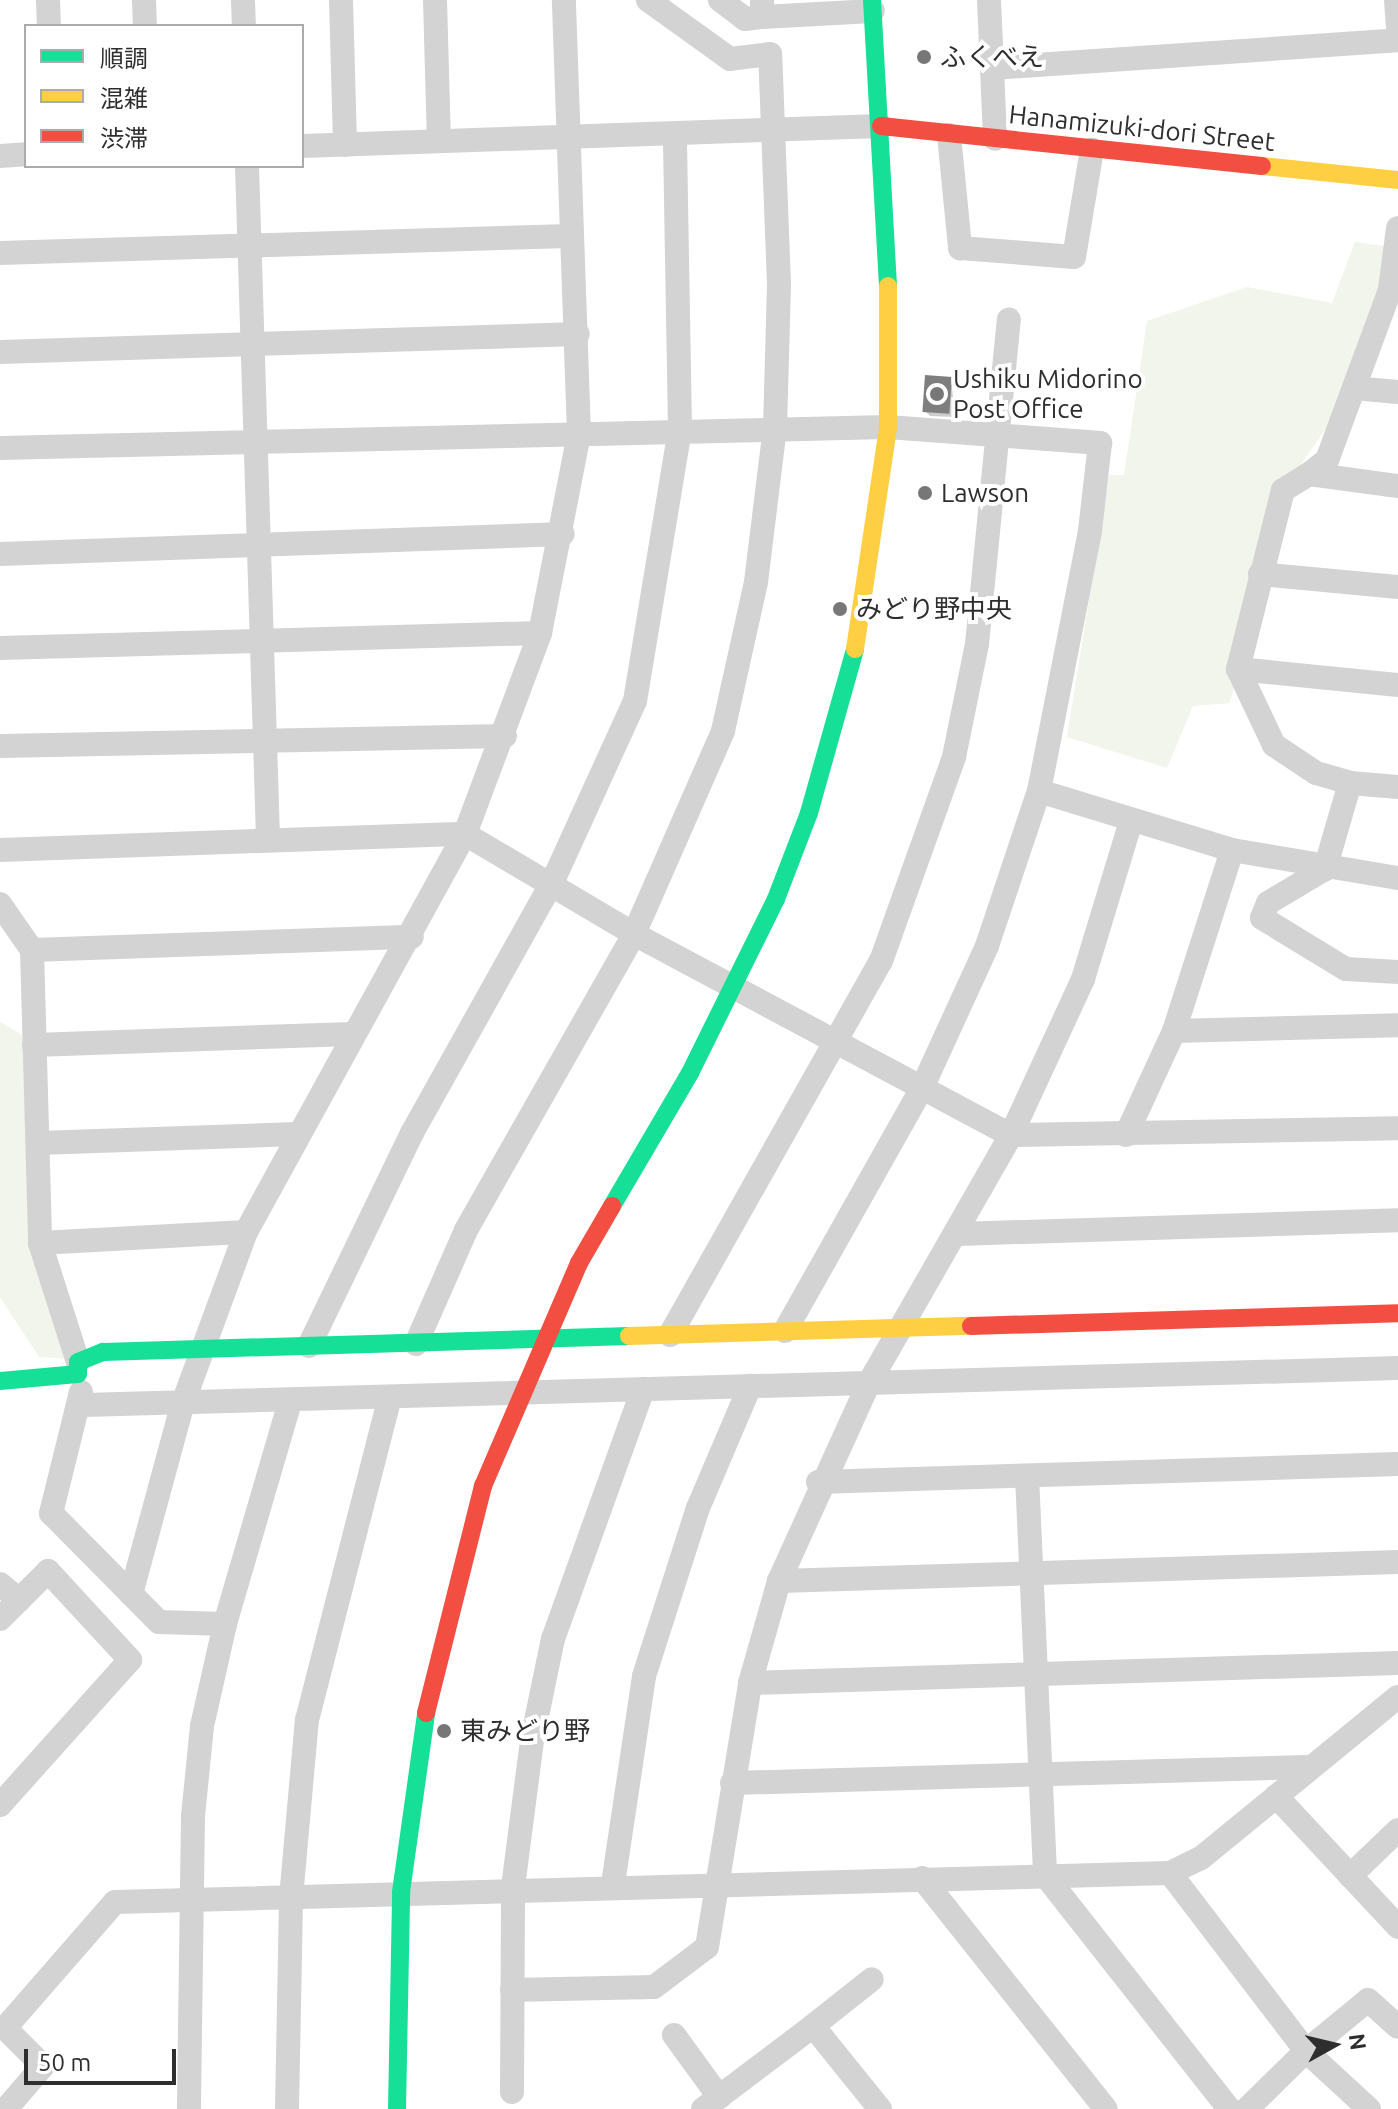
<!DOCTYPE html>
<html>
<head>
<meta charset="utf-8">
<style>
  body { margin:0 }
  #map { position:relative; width:1398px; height:2109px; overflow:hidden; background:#fff; font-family:Ubuntu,"Noto Sans JP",sans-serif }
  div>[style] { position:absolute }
  .green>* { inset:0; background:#f1f5eb }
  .shadow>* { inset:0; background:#0003 }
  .building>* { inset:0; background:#7e7e7e; transform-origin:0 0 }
  .street>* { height:24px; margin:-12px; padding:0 12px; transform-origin:12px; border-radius:12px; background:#d3d3d3 }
  .fast>* { height:18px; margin:-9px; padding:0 9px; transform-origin:9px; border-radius:9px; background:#16e098 }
  .slow>* { height:18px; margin:-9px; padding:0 9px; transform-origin:9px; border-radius:9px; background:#ffcf43 }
  .jam>* { height:18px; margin:-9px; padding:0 9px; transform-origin:9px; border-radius:9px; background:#f24e42 }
  .dots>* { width:22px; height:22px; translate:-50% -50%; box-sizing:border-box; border:4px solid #fff; border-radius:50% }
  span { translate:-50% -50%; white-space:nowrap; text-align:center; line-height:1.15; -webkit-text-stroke:8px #fff; paint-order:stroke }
  .poi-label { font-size:26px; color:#2e2e2e }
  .left { translate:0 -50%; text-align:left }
  .street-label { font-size:26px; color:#2e2e2e }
  .legend { position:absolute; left:24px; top:24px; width:280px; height:144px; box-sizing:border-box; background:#fff; border:2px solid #ababab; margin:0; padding:10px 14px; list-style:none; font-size:24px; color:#2e2e2e }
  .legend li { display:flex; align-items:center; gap:16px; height:40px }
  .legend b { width:40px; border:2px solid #ababab }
  .north { position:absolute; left:1294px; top:2005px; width:80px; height:80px; -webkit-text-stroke:6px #fff; paint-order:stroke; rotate:82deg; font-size:22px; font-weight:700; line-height:32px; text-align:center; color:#2e2e2e }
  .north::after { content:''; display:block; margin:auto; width:28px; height:36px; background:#2e2e2e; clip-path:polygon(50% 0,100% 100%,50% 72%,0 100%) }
  .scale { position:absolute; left:24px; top:2049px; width:152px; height:36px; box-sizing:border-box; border:4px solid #2e2e2e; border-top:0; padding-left:10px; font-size:24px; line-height:28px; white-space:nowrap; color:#2e2e2e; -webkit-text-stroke:6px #fff; paint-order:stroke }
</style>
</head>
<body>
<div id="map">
  <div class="green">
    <div style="clip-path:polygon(1355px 242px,1390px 247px,1354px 388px,1283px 490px,1230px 703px,1193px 706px,1167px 768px,1067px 737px,1109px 475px,1124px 475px,1147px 321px,1247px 287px,1332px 303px)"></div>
    <div style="clip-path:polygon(0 1022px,24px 1036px,69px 1359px,39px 1357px,0 1297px)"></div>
  </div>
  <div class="shadow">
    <div style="clip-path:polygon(951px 379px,955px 417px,930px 416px,925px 411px)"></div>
  </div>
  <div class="building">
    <div style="left:925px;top:375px;width:27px;height:37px;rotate:4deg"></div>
  </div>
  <div class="street">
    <div style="left:48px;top:0;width:26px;rotate:88deg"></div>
    <div style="left:144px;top:0;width:26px;rotate:88deg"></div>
    <div style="left:243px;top:0;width:26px;rotate:88deg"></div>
    <div style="left:341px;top:0;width:145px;rotate:88.4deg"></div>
    <div style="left:435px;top:0;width:141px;rotate:88.4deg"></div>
    <div style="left:720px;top:0;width:31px;rotate:37deg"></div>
    <div style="left:745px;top:19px;width:17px;rotate:-7deg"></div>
    <div style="left:762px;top:17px;width:17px;rotate:-90deg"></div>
    <div style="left:989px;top:0;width:139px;rotate:87.5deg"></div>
    <div style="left:1396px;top:0;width:26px;rotate:86deg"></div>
    <div style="left:762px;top:17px;width:111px;rotate:-3.1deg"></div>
    <div style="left:992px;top:68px;width:407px;rotate:-3.9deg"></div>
    <div style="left:949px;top:135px;width:114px;rotate:84.4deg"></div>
    <div style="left:960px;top:248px;width:114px;rotate:4.5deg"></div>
    <div style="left:1074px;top:257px;width:109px;rotate:-80.5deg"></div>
    <div style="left:302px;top:146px;width:579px;rotate:-1.98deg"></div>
    <div style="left:0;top:156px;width:26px;rotate:-4deg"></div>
    <div style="left:247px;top:166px;width:673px;rotate:88.21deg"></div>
    <div style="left:1398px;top:228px;width:63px;rotate:97.4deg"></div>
    <div style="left:1390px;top:290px;width:181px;rotate:110.3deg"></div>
    <div style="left:1327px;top:460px;width:23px;rotate:142deg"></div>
    <div style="left:1309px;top:474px;width:90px;rotate:7.7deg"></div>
    <div style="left:0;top:253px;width:570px;rotate:-1.71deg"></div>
    <div style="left:0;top:352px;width:578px;rotate:-1.78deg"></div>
    <div style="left:1354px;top:388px;width:44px;rotate:5.2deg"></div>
    <div style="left:0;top:448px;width:888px;rotate:-1.35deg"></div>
    <div style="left:888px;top:427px;width:213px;rotate:4.3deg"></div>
    <div style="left:1100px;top:443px;width:89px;rotate:96.5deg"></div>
    <div style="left:1090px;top:531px;width:265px;rotate:101.1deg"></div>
    <div style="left:1039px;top:791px;width:202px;rotate:17deg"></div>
    <div style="left:1232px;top:850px;width:168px;rotate:9.6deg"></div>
    <div style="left:1309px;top:474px;width:31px;rotate:148deg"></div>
    <div style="left:1283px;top:490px;width:185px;rotate:104.1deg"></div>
    <div style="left:1238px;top:669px;width:161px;rotate:5.7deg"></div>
    <div style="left:0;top:554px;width:563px;rotate:-2.03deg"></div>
    <div style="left:1260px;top:574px;width:139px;rotate:5.4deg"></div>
    <div style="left:0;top:648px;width:540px;rotate:-1.59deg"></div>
    <div style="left:1238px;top:669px;width:84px;rotate:64.7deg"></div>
    <div style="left:1274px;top:745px;width:50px;rotate:33.7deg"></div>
    <div style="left:1316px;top:773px;width:35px;rotate:16deg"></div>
    <div style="left:0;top:746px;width:505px;rotate:-1.13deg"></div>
    <div style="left:1398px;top:787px;width:48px;rotate:-175.2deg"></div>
    <div style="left:1350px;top:783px;width:90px;rotate:106.2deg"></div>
    <div style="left:1325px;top:869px;width:66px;rotate:149.2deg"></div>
    <div style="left:1268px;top:903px;width:16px;rotate:112deg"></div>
    <div style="left:1262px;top:918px;width:98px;rotate:31.3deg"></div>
    <div style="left:1346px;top:969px;width:52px;rotate:3.3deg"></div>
    <div style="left:0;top:850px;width:465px;rotate:-2deg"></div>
    <div style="left:465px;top:834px;width:196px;rotate:30.6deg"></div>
    <div style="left:634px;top:934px;width:427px;rotate:28.1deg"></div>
    <div style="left:1011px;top:1135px;width:387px;rotate:-1deg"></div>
    <div style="left:0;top:904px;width:56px;rotate:55.2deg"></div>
    <div style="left:32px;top:950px;width:293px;rotate:88.4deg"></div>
    <div style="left:40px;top:1243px;width:125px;rotate:72.3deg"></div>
    <div style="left:32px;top:950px;width:380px;rotate:-2deg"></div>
    <div style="left:1174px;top:1031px;width:224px;rotate:-1.5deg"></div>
    <div style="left:34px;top:1045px;width:318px;rotate:-2deg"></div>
    <div style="left:1126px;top:1135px;width:115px;rotate:-65.2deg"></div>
    <div style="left:1174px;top:1031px;width:190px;rotate:-72.2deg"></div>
    <div style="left:39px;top:1143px;width:258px;rotate:-2deg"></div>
    <div style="left:958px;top:1234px;width:440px;rotate:-1.8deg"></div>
    <div style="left:40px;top:1243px;width:206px;rotate:-3.1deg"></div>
    <div style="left:785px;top:1331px;width:279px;rotate:-60.6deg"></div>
    <div style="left:922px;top:1088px;width:156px;rotate:-65.4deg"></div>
    <div style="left:987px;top:946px;width:163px;rotate:-71.5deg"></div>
    <div style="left:670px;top:1335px;width:429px;rotate:-60.6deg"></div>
    <div style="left:881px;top:961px;width:217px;rotate:-70.3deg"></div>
    <div style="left:954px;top:757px;width:115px;rotate:-78.5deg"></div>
    <div style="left:977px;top:644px;width:326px;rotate:-84.4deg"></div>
    <div style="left:416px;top:1344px;width:124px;rotate:-66.3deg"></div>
    <div style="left:466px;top:1230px;width:340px;rotate:-60.4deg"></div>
    <div style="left:634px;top:934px;width:222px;rotate:-66.3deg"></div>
    <div style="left:723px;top:731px;width:153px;rotate:-77.5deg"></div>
    <div style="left:756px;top:582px;width:155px;rotate:-83deg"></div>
    <div style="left:775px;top:428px;width:144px;rotate:-88.4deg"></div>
    <div style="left:779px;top:284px;width:230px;rotate:-92.2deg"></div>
    <div style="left:770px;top:54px;width:40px;rotate:172.9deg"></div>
    <div style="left:730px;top:59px;width:101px;rotate:-144.3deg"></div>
    <div style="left:309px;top:1346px;width:237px;rotate:-64.2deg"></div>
    <div style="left:412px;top:1133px;width:287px;rotate:-60.8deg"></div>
    <div style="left:552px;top:883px;width:200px;rotate:-65.5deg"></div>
    <div style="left:635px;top:701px;width:276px;rotate:-80.6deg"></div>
    <div style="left:680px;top:429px;width:294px;rotate:-91deg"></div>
    <div style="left:81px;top:1392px;width:125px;rotate:103.9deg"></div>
    <div style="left:51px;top:1513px;width:153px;rotate:45.3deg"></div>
    <div style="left:159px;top:1622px;width:66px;rotate:1.7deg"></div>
    <div style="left:225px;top:1624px;width:105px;rotate:102.7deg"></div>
    <div style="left:202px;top:1726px;width:90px;rotate:95.7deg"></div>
    <div style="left:193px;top:1816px;width:293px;rotate:90.8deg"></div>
    <div style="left:83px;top:1405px;width:1316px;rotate:-1.61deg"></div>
    <div style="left:1027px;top:1476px;width:399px;rotate:87.4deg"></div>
    <div style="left:1045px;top:1875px;width:298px;rotate:51.8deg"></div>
    <div style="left:818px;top:1482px;width:580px;rotate:-1.78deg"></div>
    <div style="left:779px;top:1581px;width:619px;rotate:-1.76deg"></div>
    <div style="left:0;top:1584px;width:25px;rotate:40deg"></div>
    <div style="left:131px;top:1594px;width:198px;rotate:-74.8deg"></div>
    <div style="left:183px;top:1403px;width:182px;rotate:-69.8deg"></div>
    <div style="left:246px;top:1232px;width:454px;rotate:-61.2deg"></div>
    <div style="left:465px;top:834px;width:215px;rotate:-69.5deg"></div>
    <div style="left:540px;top:633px;width:203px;rotate:-78.9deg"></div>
    <div style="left:579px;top:434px;width:434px;rotate:-92deg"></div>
    <div style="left:0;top:1619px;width:68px;rotate:-45deg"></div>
    <div style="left:48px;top:1571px;width:121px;rotate:47.3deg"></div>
    <div style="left:130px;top:1660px;width:195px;rotate:131.9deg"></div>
    <div style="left:225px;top:1624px;width:232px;rotate:-73.7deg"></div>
    <div style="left:750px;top:1683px;width:648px;rotate:-1.77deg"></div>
    <div style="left:732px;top:1783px;width:575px;rotate:-1.59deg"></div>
    <div style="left:1276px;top:1796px;width:179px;rotate:47deg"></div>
    <div style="left:1170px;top:1873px;width:224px;rotate:52.6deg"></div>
    <div style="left:1306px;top:2051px;width:83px;rotate:135.5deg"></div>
    <div style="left:1350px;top:1876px;width:66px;rotate:-43.8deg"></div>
    <div style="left:922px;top:1878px;width:295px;rotate:51.5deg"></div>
    <div style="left:613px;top:1884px;width:210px;rotate:-81.5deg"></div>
    <div style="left:644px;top:1676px;width:176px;rotate:-72.2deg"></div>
    <div style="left:698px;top:1508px;width:133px;rotate:-66.9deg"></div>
    <div style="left:512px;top:1990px;width:142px;rotate:-1.2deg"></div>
    <div style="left:654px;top:1987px;width:66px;rotate:-37deg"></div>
    <div style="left:707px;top:1947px;width:267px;rotate:-80.7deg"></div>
    <div style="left:750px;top:1683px;width:106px;rotate:-74.1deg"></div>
    <div style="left:779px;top:1581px;width:217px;rotate:-65.6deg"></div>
    <div style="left:869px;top:1383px;width:286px;rotate:-60.2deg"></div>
    <div style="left:1011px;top:1135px;width:172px;rotate:-65.2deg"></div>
    <div style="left:1083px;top:979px;width:165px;rotate:-73.1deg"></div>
    <div style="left:813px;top:2026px;width:75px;rotate:-38.5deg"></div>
    <div style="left:674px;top:2035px;width:77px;rotate:54deg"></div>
    <div style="left:512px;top:2092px;width:205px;rotate:-89.7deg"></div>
    <div style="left:513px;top:1887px;width:148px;rotate:-82.6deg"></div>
    <div style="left:532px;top:1740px;width:103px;rotate:-78.3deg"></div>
    <div style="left:553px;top:1639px;width:266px;rotate:-70.2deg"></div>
    <div style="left:6px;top:2109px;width:57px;rotate:-49.3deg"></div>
    <div style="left:43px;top:2066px;width:54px;rotate:-135deg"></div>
    <div style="left:5px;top:2028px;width:167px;rotate:-48.9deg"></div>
    <div style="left:115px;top:1902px;width:1055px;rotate:-1.57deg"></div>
    <div style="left:1170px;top:1873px;width:34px;rotate:-26deg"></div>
    <div style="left:1201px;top:1858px;width:254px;rotate:-39.3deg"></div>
    <div style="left:287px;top:2109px;width:211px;rotate:-88.9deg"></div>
    <div style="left:291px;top:1898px;width:179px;rotate:-84.9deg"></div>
    <div style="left:307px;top:1720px;width:333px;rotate:-75.6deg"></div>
    <div style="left:703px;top:2109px;width:138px;rotate:-37deg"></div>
    <div style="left:813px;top:2026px;width:107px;rotate:51.1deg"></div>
    <div style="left:1369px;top:2109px;width:86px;rotate:-137.4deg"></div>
    <div style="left:1306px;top:2051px;width:80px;rotate:-39.4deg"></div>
    <div style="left:1368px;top:2000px;width:40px;rotate:42deg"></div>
  </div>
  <div class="fast">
    <div style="left:872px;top:0;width:286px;rotate:86.8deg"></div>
    <div style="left:612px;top:1206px;width:154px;rotate:-59.6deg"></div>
    <div style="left:690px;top:1073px;width:194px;rotate:-63.7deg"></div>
    <div style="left:776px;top:899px;width:92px;rotate:-69deg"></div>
    <div style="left:809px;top:813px;width:170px;rotate:-74.3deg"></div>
    <div style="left:0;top:1381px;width:78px;rotate:-5.1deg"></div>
    <div style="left:78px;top:1374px;width:12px;rotate:-90deg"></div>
    <div style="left:78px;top:1362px;width:27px;rotate:-22deg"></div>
    <div style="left:103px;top:1352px;width:526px;rotate:-1.74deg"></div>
    <div style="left:397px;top:2109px;width:217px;rotate:-88.9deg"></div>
    <div style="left:401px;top:1892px;width:181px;rotate:-82deg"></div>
  </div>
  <div class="slow">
    <div style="left:1262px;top:166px;width:137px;rotate:5.9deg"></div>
    <div style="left:855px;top:649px;width:224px;rotate:-81.5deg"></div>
    <div style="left:888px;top:427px;width:141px;rotate:-90deg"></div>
    <div style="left:629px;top:1336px;width:342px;rotate:-1.7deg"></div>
  </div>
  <div class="jam">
    <div style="left:881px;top:126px;width:383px;rotate:6deg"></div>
    <div style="left:971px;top:1326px;width:427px;rotate:-1.7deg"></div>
    <div style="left:426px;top:1713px;width:234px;rotate:-75.9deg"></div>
    <div style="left:483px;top:1486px;width:243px;rotate:-66.7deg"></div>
    <div style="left:579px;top:1263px;width:66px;rotate:-59.9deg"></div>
  </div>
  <div class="dots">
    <div style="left:924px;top:57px;background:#777"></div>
    <div style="left:937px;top:394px;background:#777"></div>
    <div style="left:925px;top:493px;background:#777"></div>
    <div style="left:840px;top:609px;background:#777"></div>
    <div style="left:444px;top:1731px;background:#777"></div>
  </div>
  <div class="poi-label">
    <span class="left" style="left:940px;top:57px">ふくべえ</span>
    <span class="left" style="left:953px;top:394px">Ushiku Midorino<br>Post Office</span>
    <span class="left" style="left:941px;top:493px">Lawson</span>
    <span class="left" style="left:856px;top:609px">みどり野中央</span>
    <span class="left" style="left:460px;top:1731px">東みどり野</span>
  </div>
  <div class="street-label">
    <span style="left:1142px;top:128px;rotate:6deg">Hanamizuki-dori Street</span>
  </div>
  <ul class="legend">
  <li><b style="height:10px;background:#16e098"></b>順調</li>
  <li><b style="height:10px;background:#ffcf43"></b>混雑</li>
  <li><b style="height:10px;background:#f24e42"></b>渋滞</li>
  </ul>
  <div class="north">N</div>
  <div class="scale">50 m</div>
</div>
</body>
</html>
